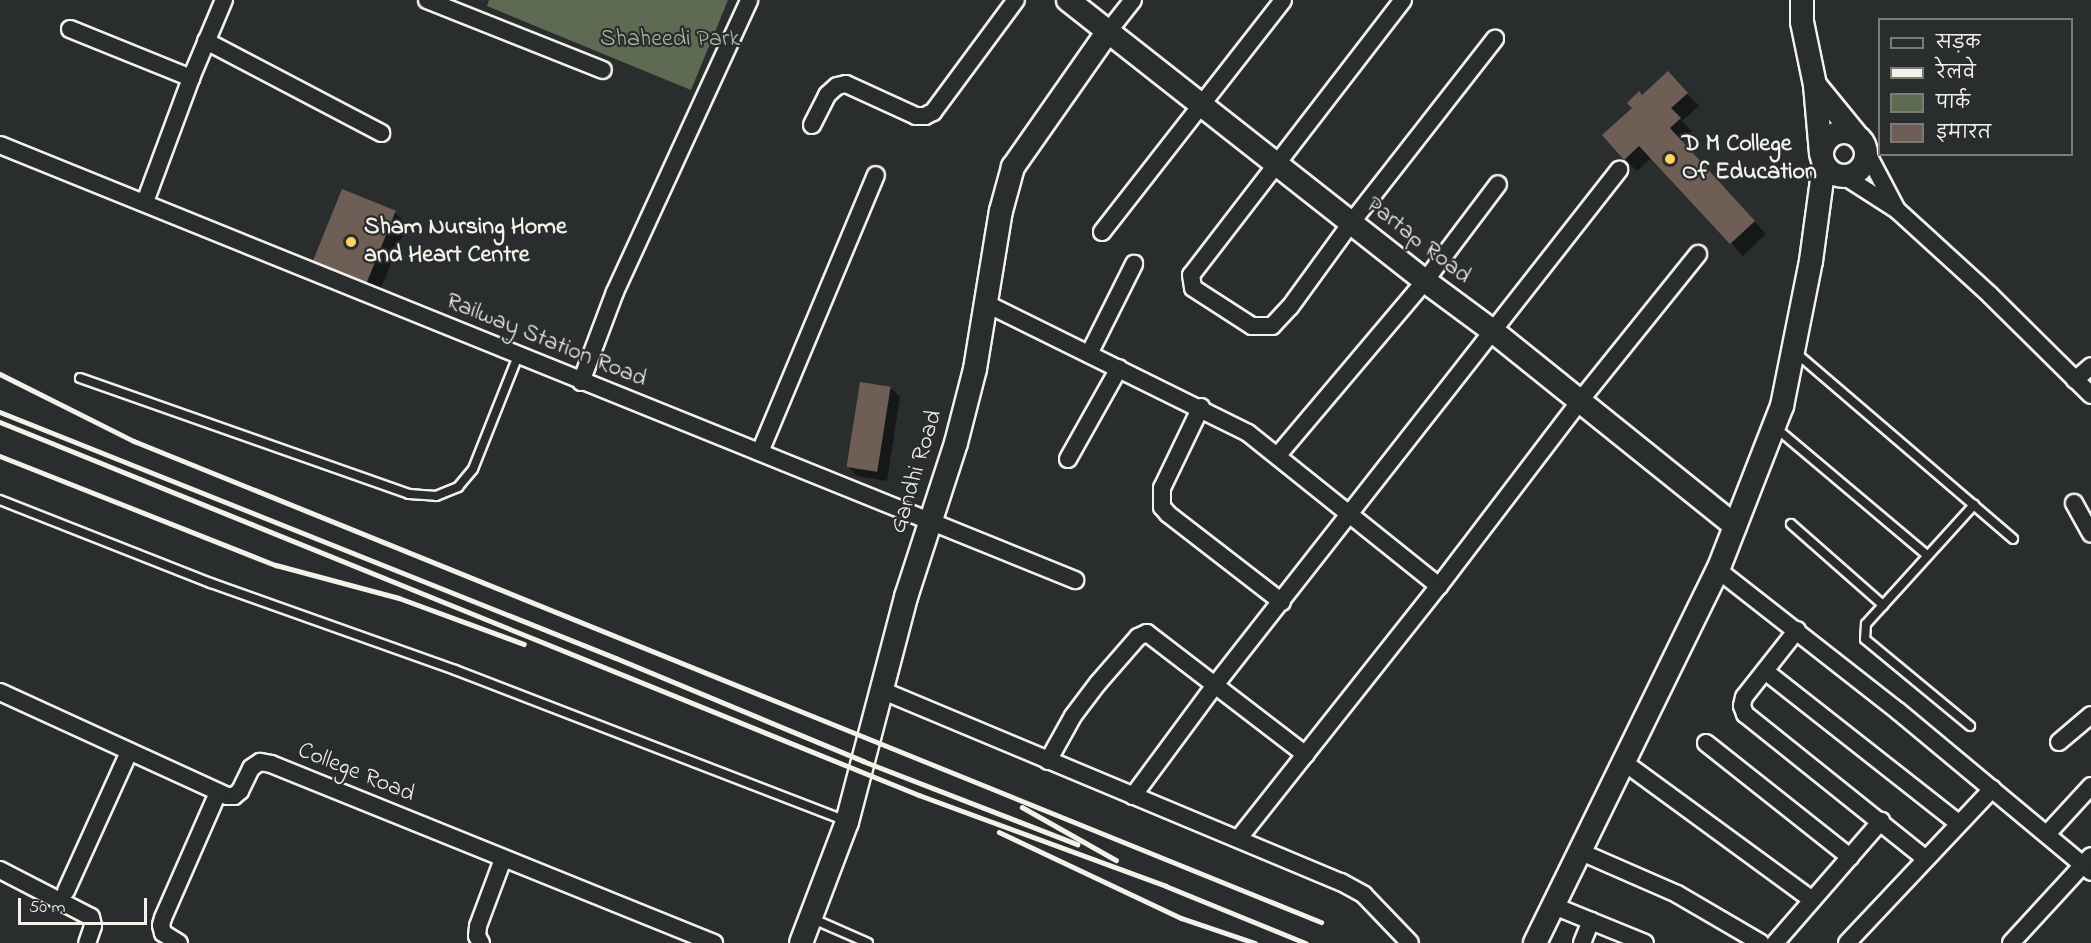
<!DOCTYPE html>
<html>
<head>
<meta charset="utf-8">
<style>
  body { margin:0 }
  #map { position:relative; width:2091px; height:943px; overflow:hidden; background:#2a2d2e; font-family:"Indie Flower","Playpen Sans Deva",sans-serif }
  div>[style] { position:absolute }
  .green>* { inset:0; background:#5e6b52 }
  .shadow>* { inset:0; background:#0007 }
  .building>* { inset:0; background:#6f5e56; transform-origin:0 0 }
  .roads { filter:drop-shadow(2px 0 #f4f1e8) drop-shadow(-2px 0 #f4f1e8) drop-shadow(0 2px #f4f1e8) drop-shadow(0 -2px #f4f1e8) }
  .lane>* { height:8px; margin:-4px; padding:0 4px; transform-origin:4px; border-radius:4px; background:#2a2d2e }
  .street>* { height:16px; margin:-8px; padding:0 8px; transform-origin:8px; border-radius:8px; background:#2a2d2e }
  .secondary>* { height:22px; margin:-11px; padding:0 11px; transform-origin:11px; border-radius:11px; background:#2a2d2e }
  .secondary>.ring { margin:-11px; padding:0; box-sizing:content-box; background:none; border:22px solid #2a2d2e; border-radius:50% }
  .rail>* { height:4.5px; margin:-2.25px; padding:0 2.25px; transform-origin:2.25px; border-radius:2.25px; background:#f4f1e8 }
  .dots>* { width:16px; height:16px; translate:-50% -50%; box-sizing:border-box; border:3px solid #2a2d2e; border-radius:50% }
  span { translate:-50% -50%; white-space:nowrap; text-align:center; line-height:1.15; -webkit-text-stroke:4.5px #2a2d2e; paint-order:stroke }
  .park-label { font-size:24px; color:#b0b5a4 }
  .poi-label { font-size:24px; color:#f4f1e8; font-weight:700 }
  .left { translate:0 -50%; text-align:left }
  .street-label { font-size:24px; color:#f4f1e8 }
  .legend { position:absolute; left:1878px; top:18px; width:195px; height:138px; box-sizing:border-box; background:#2a2d2e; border:2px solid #7b7b78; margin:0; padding:8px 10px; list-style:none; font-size:18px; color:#f4f1e8 }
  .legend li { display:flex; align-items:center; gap:12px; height:30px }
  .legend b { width:30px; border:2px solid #7b7b78 }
  .scale { position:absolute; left:18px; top:898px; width:129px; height:27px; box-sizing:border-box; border:3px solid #f4f1e8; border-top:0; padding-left:8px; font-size:18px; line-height:21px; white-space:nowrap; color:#f4f1e8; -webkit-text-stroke:4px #2a2d2e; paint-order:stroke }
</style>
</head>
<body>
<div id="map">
  <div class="green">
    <div style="clip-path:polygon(489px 0,728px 0,691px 90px,487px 6px)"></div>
  </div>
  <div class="shadow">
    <div style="clip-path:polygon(1680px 86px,1699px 106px,1682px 121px,1692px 131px,1681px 142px,1766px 234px,1743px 256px,1652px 157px,1637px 171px,1625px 159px,1634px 108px,1642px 97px)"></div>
    <div style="clip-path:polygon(395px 213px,407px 225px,378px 295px,326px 273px,314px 261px)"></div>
    <div style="clip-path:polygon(891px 388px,900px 397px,887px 481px,857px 476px,848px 467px)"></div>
  </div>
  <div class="building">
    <div style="clip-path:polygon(1668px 71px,1688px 93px,1671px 108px,1681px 118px,1670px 128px,1755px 221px,1730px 244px,1639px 146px,1624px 160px,1602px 135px,1632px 108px,1627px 103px,1639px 91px,1642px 95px)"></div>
    <div style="left:342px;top:189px;width:58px;height:79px;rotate:22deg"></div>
    <div style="left:860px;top:382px;width:31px;height:86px;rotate:9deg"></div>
  </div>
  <div class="roads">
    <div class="lane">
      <div style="left:1795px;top:352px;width:287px;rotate:40.6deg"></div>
      <div style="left:80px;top:378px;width:349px;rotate:19.4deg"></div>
      <div style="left:409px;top:494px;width:27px;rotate:4deg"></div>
      <div style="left:436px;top:496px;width:24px;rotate:-22deg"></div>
      <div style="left:458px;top:487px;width:23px;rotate:-50deg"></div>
      <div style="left:473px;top:469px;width:122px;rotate:-68.3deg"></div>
      <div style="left:1776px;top:428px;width:197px;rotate:40.1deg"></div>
      <div style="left:0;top:500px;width:227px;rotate:21.5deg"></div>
      <div style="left:211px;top:583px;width:259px;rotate:19.6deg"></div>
      <div style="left:455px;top:670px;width:419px;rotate:21.1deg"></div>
      <div style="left:1791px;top:524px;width:123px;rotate:41.4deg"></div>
      <div style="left:1970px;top:726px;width:136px;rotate:-140.4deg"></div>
      <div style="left:1865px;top:639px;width:15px;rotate:-86deg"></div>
      <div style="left:1866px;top:624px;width:161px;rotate:-47.8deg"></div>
      <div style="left:811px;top:918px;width:62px;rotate:23.7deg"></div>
    </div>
    <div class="street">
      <div style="left:427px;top:0;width:189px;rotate:21.7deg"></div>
      <div style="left:1403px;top:0;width:347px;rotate:127.6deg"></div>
      <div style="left:1191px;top:275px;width:13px;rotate:81deg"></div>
      <div style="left:1193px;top:288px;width:70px;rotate:32.8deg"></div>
      <div style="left:1252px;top:326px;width:20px"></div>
      <div style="left:1272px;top:326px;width:26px;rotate:-47deg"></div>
      <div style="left:1290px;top:307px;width:104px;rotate:-54deg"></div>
      <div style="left:1351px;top:223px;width:234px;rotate:-52deg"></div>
      <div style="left:70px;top:29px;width:131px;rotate:22deg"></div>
      <div style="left:1107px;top:33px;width:42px;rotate:-51.8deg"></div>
      <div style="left:206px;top:41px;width:198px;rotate:27.7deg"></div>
      <div style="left:812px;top:125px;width:34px;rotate:-63deg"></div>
      <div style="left:827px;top:95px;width:13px;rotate:-42deg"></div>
      <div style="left:837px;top:86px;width:9px;rotate:-13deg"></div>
      <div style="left:846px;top:84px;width:77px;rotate:24.6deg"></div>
      <div style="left:916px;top:116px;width:9px"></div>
      <div style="left:925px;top:116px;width:9px;rotate:-27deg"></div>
      <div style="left:933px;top:112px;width:139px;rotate:-53.5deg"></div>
      <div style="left:0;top:145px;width:1160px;rotate:22.03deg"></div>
      <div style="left:1867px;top:153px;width:64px;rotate:62.2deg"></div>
      <div style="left:1844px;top:176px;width:63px;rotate:32.7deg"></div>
      <div style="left:1897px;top:210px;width:126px;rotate:42.4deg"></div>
      <div style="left:1990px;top:295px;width:142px;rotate:44.7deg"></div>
      <div style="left:145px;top:202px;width:132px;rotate:-69.6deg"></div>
      <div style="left:191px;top:78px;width:85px;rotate:-67.1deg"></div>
      <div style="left:1102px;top:232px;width:294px;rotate:-52deg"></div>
      <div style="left:987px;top:304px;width:291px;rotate:26.3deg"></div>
      <div style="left:1248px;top:433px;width:245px;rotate:38.7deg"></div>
      <div style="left:1089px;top:354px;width:101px;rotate:-63.4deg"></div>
      <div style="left:2075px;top:380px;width:21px;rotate:-41deg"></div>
      <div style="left:581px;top:382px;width:96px;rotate:-69.3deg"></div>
      <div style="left:615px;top:292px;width:321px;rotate:-65.3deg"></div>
      <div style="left:1201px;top:407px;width:90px;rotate:115.7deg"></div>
      <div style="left:1162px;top:488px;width:19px;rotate:90deg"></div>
      <div style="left:1162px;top:507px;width:9px;rotate:49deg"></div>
      <div style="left:1168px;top:514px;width:144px;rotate:37.7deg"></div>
      <div style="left:760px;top:452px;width:300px;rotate:-67.3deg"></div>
      <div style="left:1278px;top:455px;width:228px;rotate:-49.8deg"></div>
      <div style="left:1425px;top:281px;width:121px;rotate:-53deg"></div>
      <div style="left:1068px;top:459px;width:104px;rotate:-60.7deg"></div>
      <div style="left:2074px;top:503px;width:35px;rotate:61deg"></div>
      <div style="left:1718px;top:570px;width:229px;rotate:38.1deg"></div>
      <div style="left:1898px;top:711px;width:251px;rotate:39.8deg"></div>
      <div style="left:1797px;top:630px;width:85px;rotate:128.3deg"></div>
      <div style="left:1744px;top:697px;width:9px;rotate:103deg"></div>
      <div style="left:1742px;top:706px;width:9px;rotate:69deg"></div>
      <div style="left:1745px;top:714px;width:231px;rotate:38.7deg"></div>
      <div style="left:1765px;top:671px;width:246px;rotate:38.2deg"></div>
      <div style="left:881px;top:690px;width:498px;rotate:22.7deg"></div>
      <div style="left:1341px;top:882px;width:26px;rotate:29deg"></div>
      <div style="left:1364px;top:895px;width:66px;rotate:46.2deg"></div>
      <div style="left:0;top:692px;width:250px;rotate:24.6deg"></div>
      <div style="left:227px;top:796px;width:7px"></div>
      <div style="left:234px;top:796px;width:8px;rotate:-40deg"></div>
      <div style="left:240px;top:791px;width:25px;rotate:-64deg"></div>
      <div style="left:251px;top:768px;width:11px;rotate:-34deg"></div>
      <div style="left:260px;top:762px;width:11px;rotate:10deg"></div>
      <div style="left:271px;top:764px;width:478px;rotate:22deg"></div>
      <div style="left:2059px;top:742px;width:42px;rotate:-40.2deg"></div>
      <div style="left:1706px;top:743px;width:184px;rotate:38.4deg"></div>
      <div style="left:1048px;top:761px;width:51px;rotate:-60.9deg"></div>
      <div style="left:1073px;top:716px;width:41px;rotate:-52.9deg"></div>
      <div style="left:1098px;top:683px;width:61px;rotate:-49deg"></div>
      <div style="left:1138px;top:637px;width:10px;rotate:-24deg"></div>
      <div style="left:1147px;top:633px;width:200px;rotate:37.5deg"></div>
      <div style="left:1625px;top:763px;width:232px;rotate:36.2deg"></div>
      <div style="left:1133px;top:796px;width:138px;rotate:-53.5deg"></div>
      <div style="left:1215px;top:685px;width:655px;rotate:-51.89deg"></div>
      <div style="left:2047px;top:834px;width:65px;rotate:-47.5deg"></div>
      <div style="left:1239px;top:838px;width:322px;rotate:-51.6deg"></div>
      <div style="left:1439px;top:586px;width:231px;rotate:-52.7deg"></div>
      <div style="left:1579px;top:402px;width:190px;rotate:-51.2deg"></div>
      <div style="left:1581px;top:852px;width:105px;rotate:23.6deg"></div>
      <div style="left:1677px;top:894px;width:97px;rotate:30.3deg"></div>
      <div style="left:0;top:870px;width:102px;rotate:27.3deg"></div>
      <div style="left:91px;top:917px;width:9px;rotate:77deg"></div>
      <div style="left:93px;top:926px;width:18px;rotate:109deg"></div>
      <div style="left:66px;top:891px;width:153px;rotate:-65.6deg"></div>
      <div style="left:1554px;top:906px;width:98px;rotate:22.1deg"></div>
      <div style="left:179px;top:943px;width:19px;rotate:-148deg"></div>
      <div style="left:163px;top:933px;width:8px;rotate:-104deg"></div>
      <div style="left:161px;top:925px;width:7px;rotate:-74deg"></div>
      <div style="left:163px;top:918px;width:137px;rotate:-66.3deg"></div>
      <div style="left:481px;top:943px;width:8px;rotate:-120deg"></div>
      <div style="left:477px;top:936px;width:10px;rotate:-84deg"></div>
      <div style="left:478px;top:926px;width:72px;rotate:-69.5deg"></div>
      <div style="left:1582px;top:943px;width:24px;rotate:-68deg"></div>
      <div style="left:1775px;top:943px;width:162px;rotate:-49deg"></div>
      <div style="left:1847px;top:943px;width:212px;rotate:-46.7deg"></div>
      <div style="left:2011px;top:943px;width:118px;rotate:-47.4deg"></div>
    </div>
    <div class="secondary">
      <div style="left:1068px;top:0;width:454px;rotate:38.2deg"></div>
      <div style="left:1425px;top:281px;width:86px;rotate:36.5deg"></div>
      <div style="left:1494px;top:332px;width:309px;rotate:38.8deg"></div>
      <div style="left:1802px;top:0;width:22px;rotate:90deg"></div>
      <div style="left:1802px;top:22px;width:64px;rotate:78.3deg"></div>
      <div style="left:1815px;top:85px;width:69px;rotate:85deg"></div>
      <div style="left:1815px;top:85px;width:63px;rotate:50.8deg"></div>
      <div class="ring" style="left:1822px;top:132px;width:22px;height:22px"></div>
      <div style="left:801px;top:943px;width:129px;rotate:-69.2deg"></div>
      <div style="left:847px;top:822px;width:233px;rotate:-75.3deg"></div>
      <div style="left:906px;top:597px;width:162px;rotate:-72deg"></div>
      <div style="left:956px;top:443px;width:76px;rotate:-75.6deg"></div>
      <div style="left:975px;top:369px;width:160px;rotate:-80.7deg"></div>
      <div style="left:1001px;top:211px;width:46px;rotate:-74.7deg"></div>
      <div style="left:1013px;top:167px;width:164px;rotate:-55deg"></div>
      <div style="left:1535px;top:943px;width:415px;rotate:-63.9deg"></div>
      <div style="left:1718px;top:570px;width:176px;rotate:-68.7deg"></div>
      <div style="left:1782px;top:406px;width:148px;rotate:-78.7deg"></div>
      <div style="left:1811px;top:261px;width:97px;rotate:-82.3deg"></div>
    </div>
  </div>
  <div class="rail">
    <div style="left:0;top:374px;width:150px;rotate:26.6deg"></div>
    <div style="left:134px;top:441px;width:1281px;rotate:22.06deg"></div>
    <div style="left:0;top:412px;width:663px;rotate:21.77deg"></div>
    <div style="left:616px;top:658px;width:268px;rotate:22.6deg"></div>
    <div style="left:863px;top:761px;width:230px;rotate:21.2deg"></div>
    <div style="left:0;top:422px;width:992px;rotate:22.09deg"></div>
    <div style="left:919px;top:795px;width:263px;rotate:20.2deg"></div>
    <div style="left:1166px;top:886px;width:151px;rotate:22.2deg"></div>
    <div style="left:0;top:456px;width:297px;rotate:21.6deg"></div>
    <div style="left:276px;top:565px;width:127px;rotate:15deg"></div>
    <div style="left:399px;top:598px;width:133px;rotate:20.2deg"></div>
    <div style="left:1022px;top:807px;width:108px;rotate:29.4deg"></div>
    <div style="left:999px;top:832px;width:201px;rotate:25.3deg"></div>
    <div style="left:1181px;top:918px;width:78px;rotate:18.7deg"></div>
  </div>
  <div class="dots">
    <div style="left:1670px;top:159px;background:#ffd166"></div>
    <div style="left:351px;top:242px;background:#ffd166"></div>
  </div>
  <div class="park-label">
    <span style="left:670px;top:40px">Shaheedi Park</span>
  </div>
  <div class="poi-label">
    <span class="left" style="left:1682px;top:159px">D M College<br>Of Education</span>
    <span class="left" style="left:364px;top:242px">Sham Nursing Home<br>and Heart Centre</span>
  </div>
  <div class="street-label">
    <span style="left:1418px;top:241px;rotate:38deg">Partap Road</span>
    <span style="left:546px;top:341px;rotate:22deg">Railway Station Road</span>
    <span style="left:917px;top:472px;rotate:-73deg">Gandhi Road</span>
    <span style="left:356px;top:773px;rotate:22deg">College Road</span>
  </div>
  <ul class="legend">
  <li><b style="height:8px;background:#2a2d2e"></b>सड़क</li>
  <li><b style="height:8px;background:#f4f1e8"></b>रेलवे</li>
  <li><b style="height:16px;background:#5e6b52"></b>पार्क</li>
  <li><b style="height:16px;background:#6f5e56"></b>इमारत</li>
  </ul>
  <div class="scale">50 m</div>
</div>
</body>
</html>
